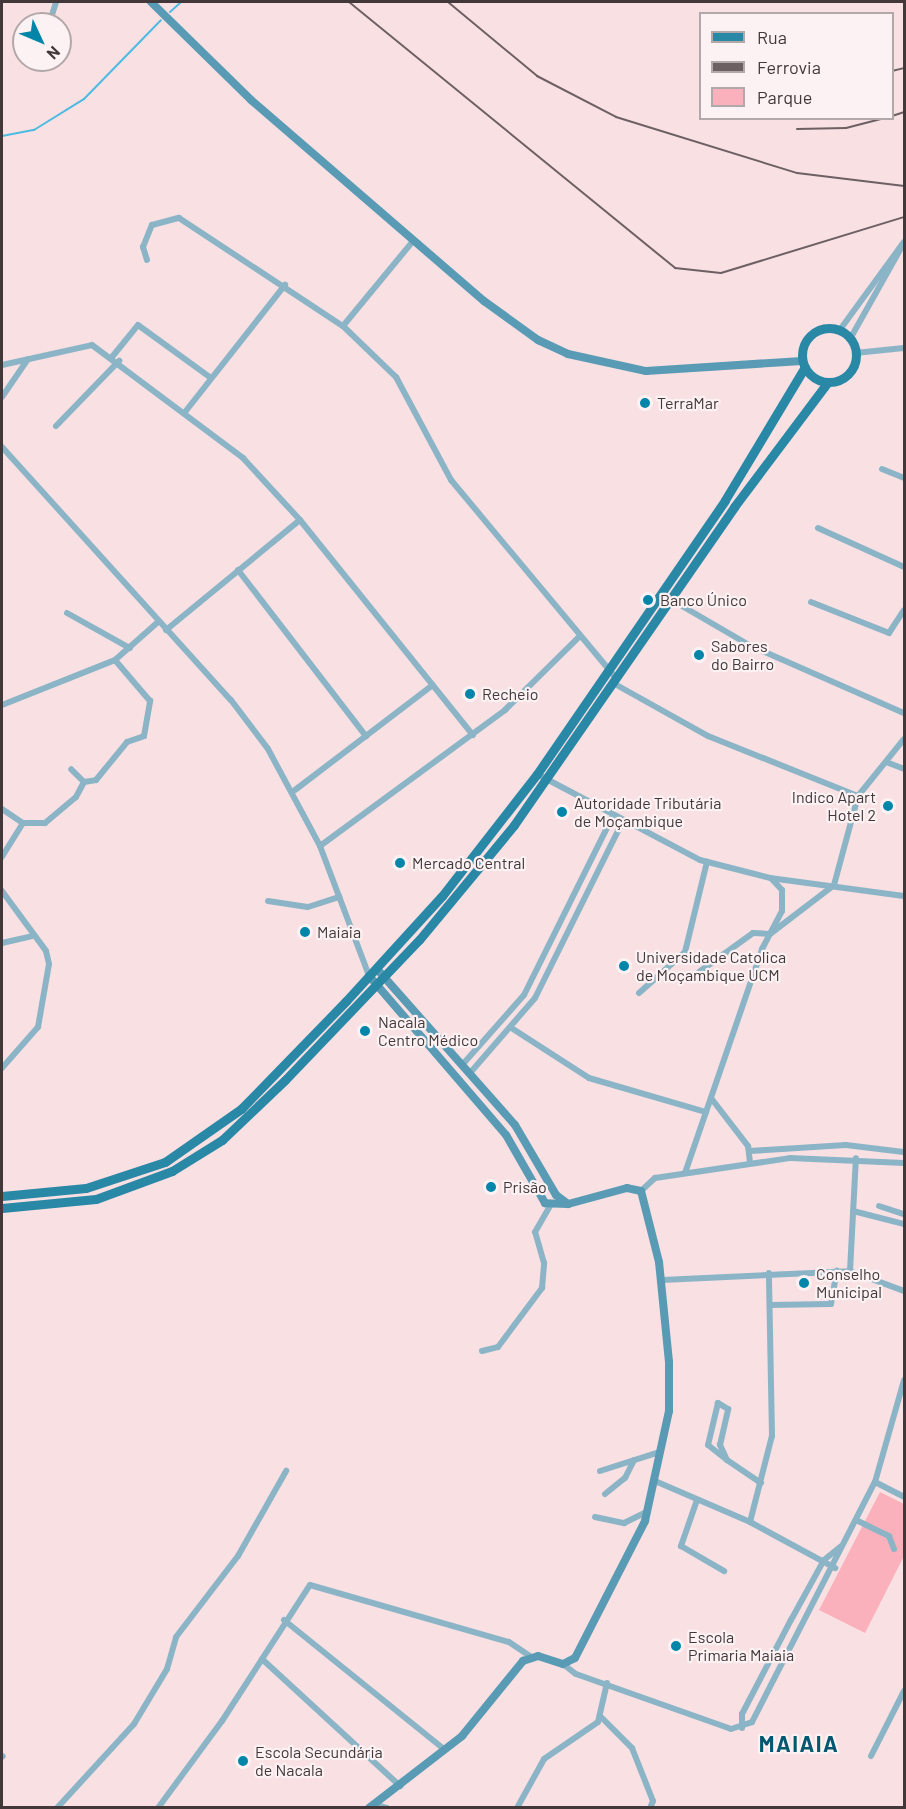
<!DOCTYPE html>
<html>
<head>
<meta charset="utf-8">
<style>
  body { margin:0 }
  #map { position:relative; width:906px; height:1809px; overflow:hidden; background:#f9e0e3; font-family:Barlow,sans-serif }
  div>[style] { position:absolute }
  .green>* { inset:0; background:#fbb1bb }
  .stream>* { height:2px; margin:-1px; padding:0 1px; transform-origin:1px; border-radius:1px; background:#4dbbe2 }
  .street>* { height:6px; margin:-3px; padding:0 3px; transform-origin:3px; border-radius:3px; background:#8bb5c6 }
  .secondary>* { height:8px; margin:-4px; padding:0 4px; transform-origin:4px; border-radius:4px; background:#599bb4 }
  .primary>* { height:9px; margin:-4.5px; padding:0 4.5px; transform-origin:4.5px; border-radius:4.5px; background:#2a88a7 }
  .primary>.ring { margin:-4.5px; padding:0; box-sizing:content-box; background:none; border:9px solid #2a88a7; border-radius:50% }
  .rail>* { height:2px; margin:-1px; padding:0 1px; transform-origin:1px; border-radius:1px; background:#6d6062 }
  .dots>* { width:16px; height:16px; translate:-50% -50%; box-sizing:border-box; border:3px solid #fcf2f3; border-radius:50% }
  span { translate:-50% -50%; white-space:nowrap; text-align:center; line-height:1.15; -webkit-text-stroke:4.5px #fcf2f3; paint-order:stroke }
  .poi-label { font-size:16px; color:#42383a }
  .left { translate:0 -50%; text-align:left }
  .right { translate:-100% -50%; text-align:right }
  .district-label { font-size:22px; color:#035870; font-weight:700; letter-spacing:1.5px }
  .frame { position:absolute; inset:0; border:3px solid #42383a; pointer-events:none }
  .legend { position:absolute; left:699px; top:12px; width:195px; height:108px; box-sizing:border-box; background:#fcf2f3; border:2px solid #b2a8a9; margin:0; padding:8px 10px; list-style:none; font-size:18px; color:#42383a }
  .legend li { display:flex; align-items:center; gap:12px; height:30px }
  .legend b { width:30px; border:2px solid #b2a8a9 }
  .north { position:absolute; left:12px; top:12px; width:60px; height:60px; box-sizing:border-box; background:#fcf2f3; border:2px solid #b2a8a9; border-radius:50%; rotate:134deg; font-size:16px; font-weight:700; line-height:24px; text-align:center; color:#42383a }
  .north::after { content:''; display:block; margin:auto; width:21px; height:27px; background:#0185a8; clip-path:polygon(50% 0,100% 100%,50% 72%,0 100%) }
</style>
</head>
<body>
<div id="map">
  <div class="green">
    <div style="clip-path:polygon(880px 1492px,904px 1504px,904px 1556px,865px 1633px,819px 1610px)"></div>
  </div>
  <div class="stream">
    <div style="left:170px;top:12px;width:15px;rotate:-42deg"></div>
    <div style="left:2px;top:136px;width:33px;rotate:-11deg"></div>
    <div style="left:34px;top:130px;width:59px;rotate:-31.8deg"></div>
    <div style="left:84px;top:99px;width:110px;rotate:-45.7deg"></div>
  </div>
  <div class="street">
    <div style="left:49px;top:24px;width:23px;rotate:-72deg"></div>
    <div style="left:147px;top:260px;width:14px;rotate:-107deg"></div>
    <div style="left:143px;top:247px;width:24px;rotate:-68deg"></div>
    <div style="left:152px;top:225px;width:28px;rotate:-15deg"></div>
    <div style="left:179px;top:218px;width:196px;rotate:33.4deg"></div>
    <div style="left:343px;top:326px;width:74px;rotate:43.9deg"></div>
    <div style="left:396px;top:377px;width:117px;rotate:61.9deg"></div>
    <div style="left:451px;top:480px;width:258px;rotate:50.2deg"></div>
    <div style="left:343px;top:326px;width:110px;rotate:-50.5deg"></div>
    <div style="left:839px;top:331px;width:110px;rotate:-53.9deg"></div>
    <div style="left:850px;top:339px;width:104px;rotate:-60.7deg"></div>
    <div style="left:855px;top:353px;width:49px;rotate:-5.8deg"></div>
    <div style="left:112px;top:357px;width:41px;rotate:-50.9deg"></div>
    <div style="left:138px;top:325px;width:90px;rotate:36deg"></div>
    <div style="left:2px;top:365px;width:92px;rotate:-12.5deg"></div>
    <div style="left:92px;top:345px;width:189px;rotate:36.8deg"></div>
    <div style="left:243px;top:458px;width:84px;rotate:47.4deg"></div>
    <div style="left:300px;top:520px;width:276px;rotate:51.2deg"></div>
    <div style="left:2px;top:397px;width:46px;rotate:-55.6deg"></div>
    <div style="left:185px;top:412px;width:162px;rotate:-51.8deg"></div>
    <div style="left:56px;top:426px;width:91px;rotate:-45.9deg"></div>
    <div style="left:2px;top:447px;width:341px;rotate:47.9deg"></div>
    <div style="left:231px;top:700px;width:61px;rotate:52.9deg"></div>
    <div style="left:268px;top:749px;width:110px;rotate:61.8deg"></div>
    <div style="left:320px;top:846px;width:139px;rotate:69.3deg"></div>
    <div style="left:882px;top:469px;width:24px;rotate:22deg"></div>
    <div style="left:818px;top:528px;width:94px;rotate:24.4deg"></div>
    <div style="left:238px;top:570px;width:210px;rotate:52.4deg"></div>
    <div style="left:670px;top:599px;width:91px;rotate:30.2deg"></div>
    <div style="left:749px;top:645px;width:169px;rotate:23.7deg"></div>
    <div style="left:811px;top:602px;width:84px;rotate:21.7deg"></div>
    <div style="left:889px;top:633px;width:27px;rotate:-57deg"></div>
    <div style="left:67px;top:613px;width:72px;rotate:29.1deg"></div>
    <div style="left:166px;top:630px;width:173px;rotate:-39.4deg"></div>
    <div style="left:613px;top:683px;width:109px;rotate:29.2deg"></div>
    <div style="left:708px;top:736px;width:162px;rotate:21.8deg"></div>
    <div style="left:2px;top:705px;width:122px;rotate:-21.7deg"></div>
    <div style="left:115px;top:660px;width:57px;rotate:-41.5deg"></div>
    <div style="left:886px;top:762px;width:19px;rotate:21deg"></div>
    <div style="left:537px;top:774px;width:184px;rotate:27.8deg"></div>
    <div style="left:700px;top:860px;width:72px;rotate:14.4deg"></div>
    <div style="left:770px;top:878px;width:135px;rotate:7.7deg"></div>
    <div style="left:84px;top:782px;width:12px;rotate:-9deg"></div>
    <div style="left:96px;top:780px;width:49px;rotate:-50.8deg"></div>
    <div style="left:127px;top:742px;width:18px;rotate:-19deg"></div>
    <div style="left:144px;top:736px;width:36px;rotate:-80deg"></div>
    <div style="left:150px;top:701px;width:54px;rotate:-130.5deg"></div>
    <div style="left:295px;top:790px;width:173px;rotate:-37.3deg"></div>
    <div style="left:2px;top:809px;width:25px;rotate:34deg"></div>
    <div style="left:23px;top:823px;width:40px;rotate:122deg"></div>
    <div style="left:23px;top:823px;width:22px"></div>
    <div style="left:45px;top:823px;width:40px;rotate:-40deg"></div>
    <div style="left:76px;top:797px;width:17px;rotate:-62deg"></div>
    <div style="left:84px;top:782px;width:18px;rotate:-135deg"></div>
    <div style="left:320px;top:846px;width:230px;rotate:-36.3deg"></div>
    <div style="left:505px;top:710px;width:104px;rotate:-44.6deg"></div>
    <div style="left:2px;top:891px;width:74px;rotate:53.7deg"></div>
    <div style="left:46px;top:951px;width:13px;rotate:77deg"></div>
    <div style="left:49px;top:964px;width:64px;rotate:99.9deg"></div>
    <div style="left:38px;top:1027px;width:55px;rotate:131.3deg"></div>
    <div style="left:268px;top:901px;width:40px;rotate:8.5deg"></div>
    <div style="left:308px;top:907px;width:33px;rotate:-18deg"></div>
    <div style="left:2px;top:943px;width:32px;rotate:-13deg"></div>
    <div style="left:699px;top:972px;width:67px;rotate:-35.8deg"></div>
    <div style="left:753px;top:933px;width:17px;rotate:3deg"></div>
    <div style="left:770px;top:934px;width:81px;rotate:-37.4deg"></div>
    <div style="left:834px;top:885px;width:92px;rotate:-74.9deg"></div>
    <div style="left:858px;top:796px;width:73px;rotate:-51.1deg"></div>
    <div style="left:639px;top:993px;width:62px;rotate:-41.7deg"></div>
    <div style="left:685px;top:952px;width:93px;rotate:-76.3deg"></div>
    <div style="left:513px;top:1029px;width:90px;rotate:32.8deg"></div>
    <div style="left:589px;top:1078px;width:122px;rotate:16.2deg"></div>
    <div style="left:463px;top:1064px;width:92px;rotate:-48.5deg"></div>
    <div style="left:524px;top:995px;width:198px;rotate:-63.6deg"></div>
    <div style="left:470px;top:1073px;width:99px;rotate:-49.1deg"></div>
    <div style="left:535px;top:998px;width:195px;rotate:-63.6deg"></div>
    <div style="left:711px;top:1098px;width:61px;rotate:52.4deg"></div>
    <div style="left:748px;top:1146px;width:17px;rotate:83deg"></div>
    <div style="left:750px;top:1151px;width:96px;rotate:-3.6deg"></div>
    <div style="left:846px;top:1145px;width:58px;rotate:6.9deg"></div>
    <div style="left:685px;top:1173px;width:237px;rotate:-71deg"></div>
    <div style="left:762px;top:949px;width:43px;rotate:-62.2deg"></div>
    <div style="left:782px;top:911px;width:21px;rotate:-90deg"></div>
    <div style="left:782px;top:890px;width:16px;rotate:-133deg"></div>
    <div style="left:641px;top:1191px;width:19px;rotate:-43deg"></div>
    <div style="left:655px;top:1178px;width:136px;rotate:-8.4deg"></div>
    <div style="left:790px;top:1158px;width:114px;rotate:2.5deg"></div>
    <div style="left:879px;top:1206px;width:26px;rotate:18deg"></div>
    <div style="left:853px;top:1211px;width:53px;rotate:14.3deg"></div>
    <div style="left:850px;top:1271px;width:113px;rotate:-87deg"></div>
    <div style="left:662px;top:1280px;width:188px;rotate:-2.7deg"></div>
    <div style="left:850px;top:1271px;width:58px;rotate:20.3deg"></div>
    <div style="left:770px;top:1305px;width:61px;rotate:-0.9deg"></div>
    <div style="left:831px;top:1304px;width:34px;rotate:-80deg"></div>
    <div style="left:482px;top:1351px;width:16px;rotate:-14deg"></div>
    <div style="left:498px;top:1347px;width:74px;rotate:-53.3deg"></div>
    <div style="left:542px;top:1288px;width:25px;rotate:-85deg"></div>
    <div style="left:544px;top:1263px;width:32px;rotate:-106deg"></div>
    <div style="left:535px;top:1232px;width:30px;rotate:-60deg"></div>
    <div style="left:727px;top:1460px;width:17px;rotate:-115deg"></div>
    <div style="left:720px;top:1445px;width:37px;rotate:-77deg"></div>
    <div style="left:728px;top:1409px;width:12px;rotate:-149deg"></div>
    <div style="left:718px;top:1403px;width:43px;rotate:103.4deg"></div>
    <div style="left:708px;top:1445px;width:24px;rotate:38deg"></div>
    <div style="left:727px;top:1460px;width:41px;rotate:34.1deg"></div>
    <div style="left:600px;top:1471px;width:63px;rotate:-17.6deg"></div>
    <div style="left:655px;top:1481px;width:103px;rotate:23.3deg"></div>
    <div style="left:750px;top:1522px;width:97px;rotate:28.4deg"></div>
    <div style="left:875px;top:1482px;width:33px;rotate:27deg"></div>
    <div style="left:605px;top:1494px;width:26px;rotate:-39deg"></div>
    <div style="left:625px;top:1478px;width:20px;rotate:-63deg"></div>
    <div style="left:697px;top:1500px;width:49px;rotate:109.2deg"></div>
    <div style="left:681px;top:1546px;width:50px;rotate:30.2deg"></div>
    <div style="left:595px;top:1517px;width:30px;rotate:12deg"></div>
    <div style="left:624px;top:1523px;width:25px;rotate:-26deg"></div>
    <div style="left:856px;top:1520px;width:37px;rotate:26deg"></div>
    <div style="left:889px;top:1536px;width:14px;rotate:69deg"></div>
    <div style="left:750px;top:1522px;width:89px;rotate:-75.7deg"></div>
    <div style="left:772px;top:1436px;width:163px;rotate:-91.1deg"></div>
    <div style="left:284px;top:1620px;width:207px;rotate:38.9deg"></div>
    <div style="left:262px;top:1659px;width:188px;rotate:42.6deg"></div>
    <div style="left:563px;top:1664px;width:16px;rotate:38deg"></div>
    <div style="left:576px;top:1674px;width:164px;rotate:19.5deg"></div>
    <div style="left:731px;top:1729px;width:22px;rotate:-18deg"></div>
    <div style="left:752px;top:1722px;width:270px;rotate:-62.9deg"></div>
    <div style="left:875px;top:1482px;width:106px;rotate:-74.1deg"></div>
    <div style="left:601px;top:1717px;width:44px;rotate:45deg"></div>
    <div style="left:632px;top:1748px;width:57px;rotate:68.4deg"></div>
    <div style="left:653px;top:1801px;width:8px;rotate:113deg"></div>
    <div style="left:742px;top:1728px;width:14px;rotate:-90deg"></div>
    <div style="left:742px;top:1714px;width:106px;rotate:-62.5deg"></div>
    <div style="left:791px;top:1620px;width:68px;rotate:-61.2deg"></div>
    <div style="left:824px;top:1560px;width:21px;rotate:-39deg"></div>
    <div style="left:871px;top:1756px;width:73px;rotate:-63.1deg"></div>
    <div style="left:2px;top:1757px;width:1px;rotate:-45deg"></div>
    <div style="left:374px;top:1804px;width:14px;rotate:17deg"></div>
    <div style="left:57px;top:1808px;width:114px;rotate:-47.5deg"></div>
    <div style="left:134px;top:1724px;width:64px;rotate:-59deg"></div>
    <div style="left:167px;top:1669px;width:33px;rotate:-74deg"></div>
    <div style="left:176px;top:1637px;width:102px;rotate:-52.6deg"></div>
    <div style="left:238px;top:1556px;width:98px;rotate:-60.5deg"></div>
    <div style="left:158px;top:1808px;width:108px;rotate:-53.7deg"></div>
    <div style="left:222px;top:1721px;width:162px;rotate:-57.1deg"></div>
    <div style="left:310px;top:1585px;width:207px;rotate:16deg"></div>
    <div style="left:509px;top:1642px;width:27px;rotate:34deg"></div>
    <div style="left:517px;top:1808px;width:56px;rotate:-61.1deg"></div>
    <div style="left:544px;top:1759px;width:65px;rotate:-34.4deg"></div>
    <div style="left:598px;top:1722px;width:40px;rotate:-77deg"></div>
  </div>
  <div class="secondary">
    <div style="left:151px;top:2px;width:140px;rotate:44.4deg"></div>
    <div style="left:251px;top:100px;width:308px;rotate:40.8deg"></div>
    <div style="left:484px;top:301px;width:67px;rotate:35.8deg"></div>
    <div style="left:538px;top:340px;width:33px;rotate:25deg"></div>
    <div style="left:568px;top:354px;width:80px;rotate:12.3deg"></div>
    <div style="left:646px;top:371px;width:156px;rotate:-3.7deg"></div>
    <div style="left:377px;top:969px;width:208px;rotate:48.5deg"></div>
    <div style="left:515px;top:1125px;width:81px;rotate:59.6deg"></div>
    <div style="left:556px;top:1195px;width:15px;rotate:37deg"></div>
    <div style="left:369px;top:1808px;width:118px;rotate:-37.7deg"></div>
    <div style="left:462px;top:1736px;width:97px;rotate:-50.9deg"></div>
    <div style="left:523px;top:1661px;width:16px;rotate:-18deg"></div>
    <div style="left:538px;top:1656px;width:26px;rotate:18deg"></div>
    <div style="left:563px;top:1664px;width:13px;rotate:-27deg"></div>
    <div style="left:575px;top:1658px;width:154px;rotate:-62.9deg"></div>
    <div style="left:645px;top:1521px;width:113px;rotate:-77.7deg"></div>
    <div style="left:669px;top:1411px;width:49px;rotate:-90deg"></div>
    <div style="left:669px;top:1362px;width:100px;rotate:-95.7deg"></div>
    <div style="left:659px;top:1262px;width:73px;rotate:-104.2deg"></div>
    <div style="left:641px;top:1191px;width:14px;rotate:-168deg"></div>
    <div style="left:627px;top:1188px;width:61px;rotate:164.8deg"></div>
    <div style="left:568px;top:1204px;width:23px;rotate:-178deg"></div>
    <div style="left:545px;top:1203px;width:78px;rotate:-119.8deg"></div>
    <div style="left:506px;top:1135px;width:210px;rotate:-130.7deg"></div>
  </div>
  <div class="primary">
    <div class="ring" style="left:802px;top:328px;width:45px;height:45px"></div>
    <div style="left:2px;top:1196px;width:84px;rotate:-5.4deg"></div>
    <div style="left:86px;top:1188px;width:83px;rotate:-18.2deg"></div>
    <div style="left:165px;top:1162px;width:93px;rotate:-34.9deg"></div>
    <div style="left:241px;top:1109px;width:151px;rotate:-45.8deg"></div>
    <div style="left:346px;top:1001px;width:142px;rotate:-47.6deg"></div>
    <div style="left:442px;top:896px;width:155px;rotate:-52.1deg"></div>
    <div style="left:537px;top:774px;width:332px;rotate:-55.5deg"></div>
    <div style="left:725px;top:500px;width:155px;rotate:-59deg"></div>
    <div style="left:2px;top:1208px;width:94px;rotate:-5.5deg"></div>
    <div style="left:96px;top:1199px;width:81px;rotate:-20.2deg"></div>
    <div style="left:172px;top:1171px;width:59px;rotate:-31.8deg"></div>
    <div style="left:222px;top:1140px;width:87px;rotate:-43.6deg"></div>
    <div style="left:285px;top:1080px;width:194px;rotate:-46.3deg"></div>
    <div style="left:419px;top:940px;width:149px;rotate:-50.4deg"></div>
    <div style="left:514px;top:825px;width:387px;rotate:-55.3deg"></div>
    <div style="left:734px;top:507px;width:156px;rotate:-53.1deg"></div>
  </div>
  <div class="rail">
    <div style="left:349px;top:2px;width:421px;rotate:39.2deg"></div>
    <div style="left:675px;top:268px;width:46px;rotate:6.2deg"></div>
    <div style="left:721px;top:273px;width:191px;rotate:-17deg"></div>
    <div style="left:448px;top:2px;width:116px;rotate:39.7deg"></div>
    <div style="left:537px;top:76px;width:89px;rotate:27.4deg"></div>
    <div style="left:616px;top:117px;width:189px;rotate:17.2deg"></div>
    <div style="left:797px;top:173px;width:108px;rotate:6.9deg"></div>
    <div style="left:892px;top:71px;width:12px;rotate:-14deg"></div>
    <div style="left:892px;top:116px;width:13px;rotate:-18deg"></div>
    <div style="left:705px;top:119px;width:21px;rotate:-3deg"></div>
    <div style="left:797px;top:129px;width:49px;rotate:-1.2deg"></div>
    <div style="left:846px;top:128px;width:40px;rotate:-14.4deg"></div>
  </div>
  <div class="dots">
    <div style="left:645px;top:403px;background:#0185a8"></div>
    <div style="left:648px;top:600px;background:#0185a8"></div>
    <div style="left:699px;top:655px;background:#0185a8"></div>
    <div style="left:470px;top:694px;background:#0185a8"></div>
    <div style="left:888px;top:806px;background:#0185a8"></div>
    <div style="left:562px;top:812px;background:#0185a8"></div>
    <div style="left:400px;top:863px;background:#0185a8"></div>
    <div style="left:305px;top:932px;background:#0185a8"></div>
    <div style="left:624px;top:966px;background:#0185a8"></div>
    <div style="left:365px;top:1031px;background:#0185a8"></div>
    <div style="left:491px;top:1187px;background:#0185a8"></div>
    <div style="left:804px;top:1283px;background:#0185a8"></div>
    <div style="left:676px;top:1646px;background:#0185a8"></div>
    <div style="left:243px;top:1761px;background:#0185a8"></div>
  </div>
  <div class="poi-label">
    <span class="left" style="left:657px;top:403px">TerraMar</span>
    <span class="left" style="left:660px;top:600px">Banco Único</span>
    <span class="left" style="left:711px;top:655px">Sabores<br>do Bairro</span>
    <span class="left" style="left:482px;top:694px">Recheio</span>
    <span class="right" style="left:876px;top:806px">Indico Apart<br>Hotel 2</span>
    <span class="left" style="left:574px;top:812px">Autoridade Tributária<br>de Moçambique</span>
    <span class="left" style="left:412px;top:863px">Mercado Central</span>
    <span class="left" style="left:317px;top:932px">Maiaia</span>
    <span class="left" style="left:636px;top:966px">Universidade Catolica<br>de Moçambique UCM</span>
    <span class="left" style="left:378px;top:1031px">Nacala<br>Centro Médico</span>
    <span class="left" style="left:503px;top:1187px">Prisão</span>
    <span class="left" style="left:816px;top:1283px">Conselho<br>Municipal</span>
    <span class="left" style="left:688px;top:1646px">Escola<br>Primaria Maiaia</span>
    <span class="left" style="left:255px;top:1761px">Escola Secundária<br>de Nacala</span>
  </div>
  <div class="district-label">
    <span style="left:799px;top:1744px">MAIAIA</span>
  </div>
  <div class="frame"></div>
  <ul class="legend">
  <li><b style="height:8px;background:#2a88a7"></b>Rua</li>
  <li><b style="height:8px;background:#6d6062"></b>Ferrovia</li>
  <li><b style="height:16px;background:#fbb1bb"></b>Parque</li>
  </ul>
  <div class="north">N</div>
</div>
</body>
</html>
